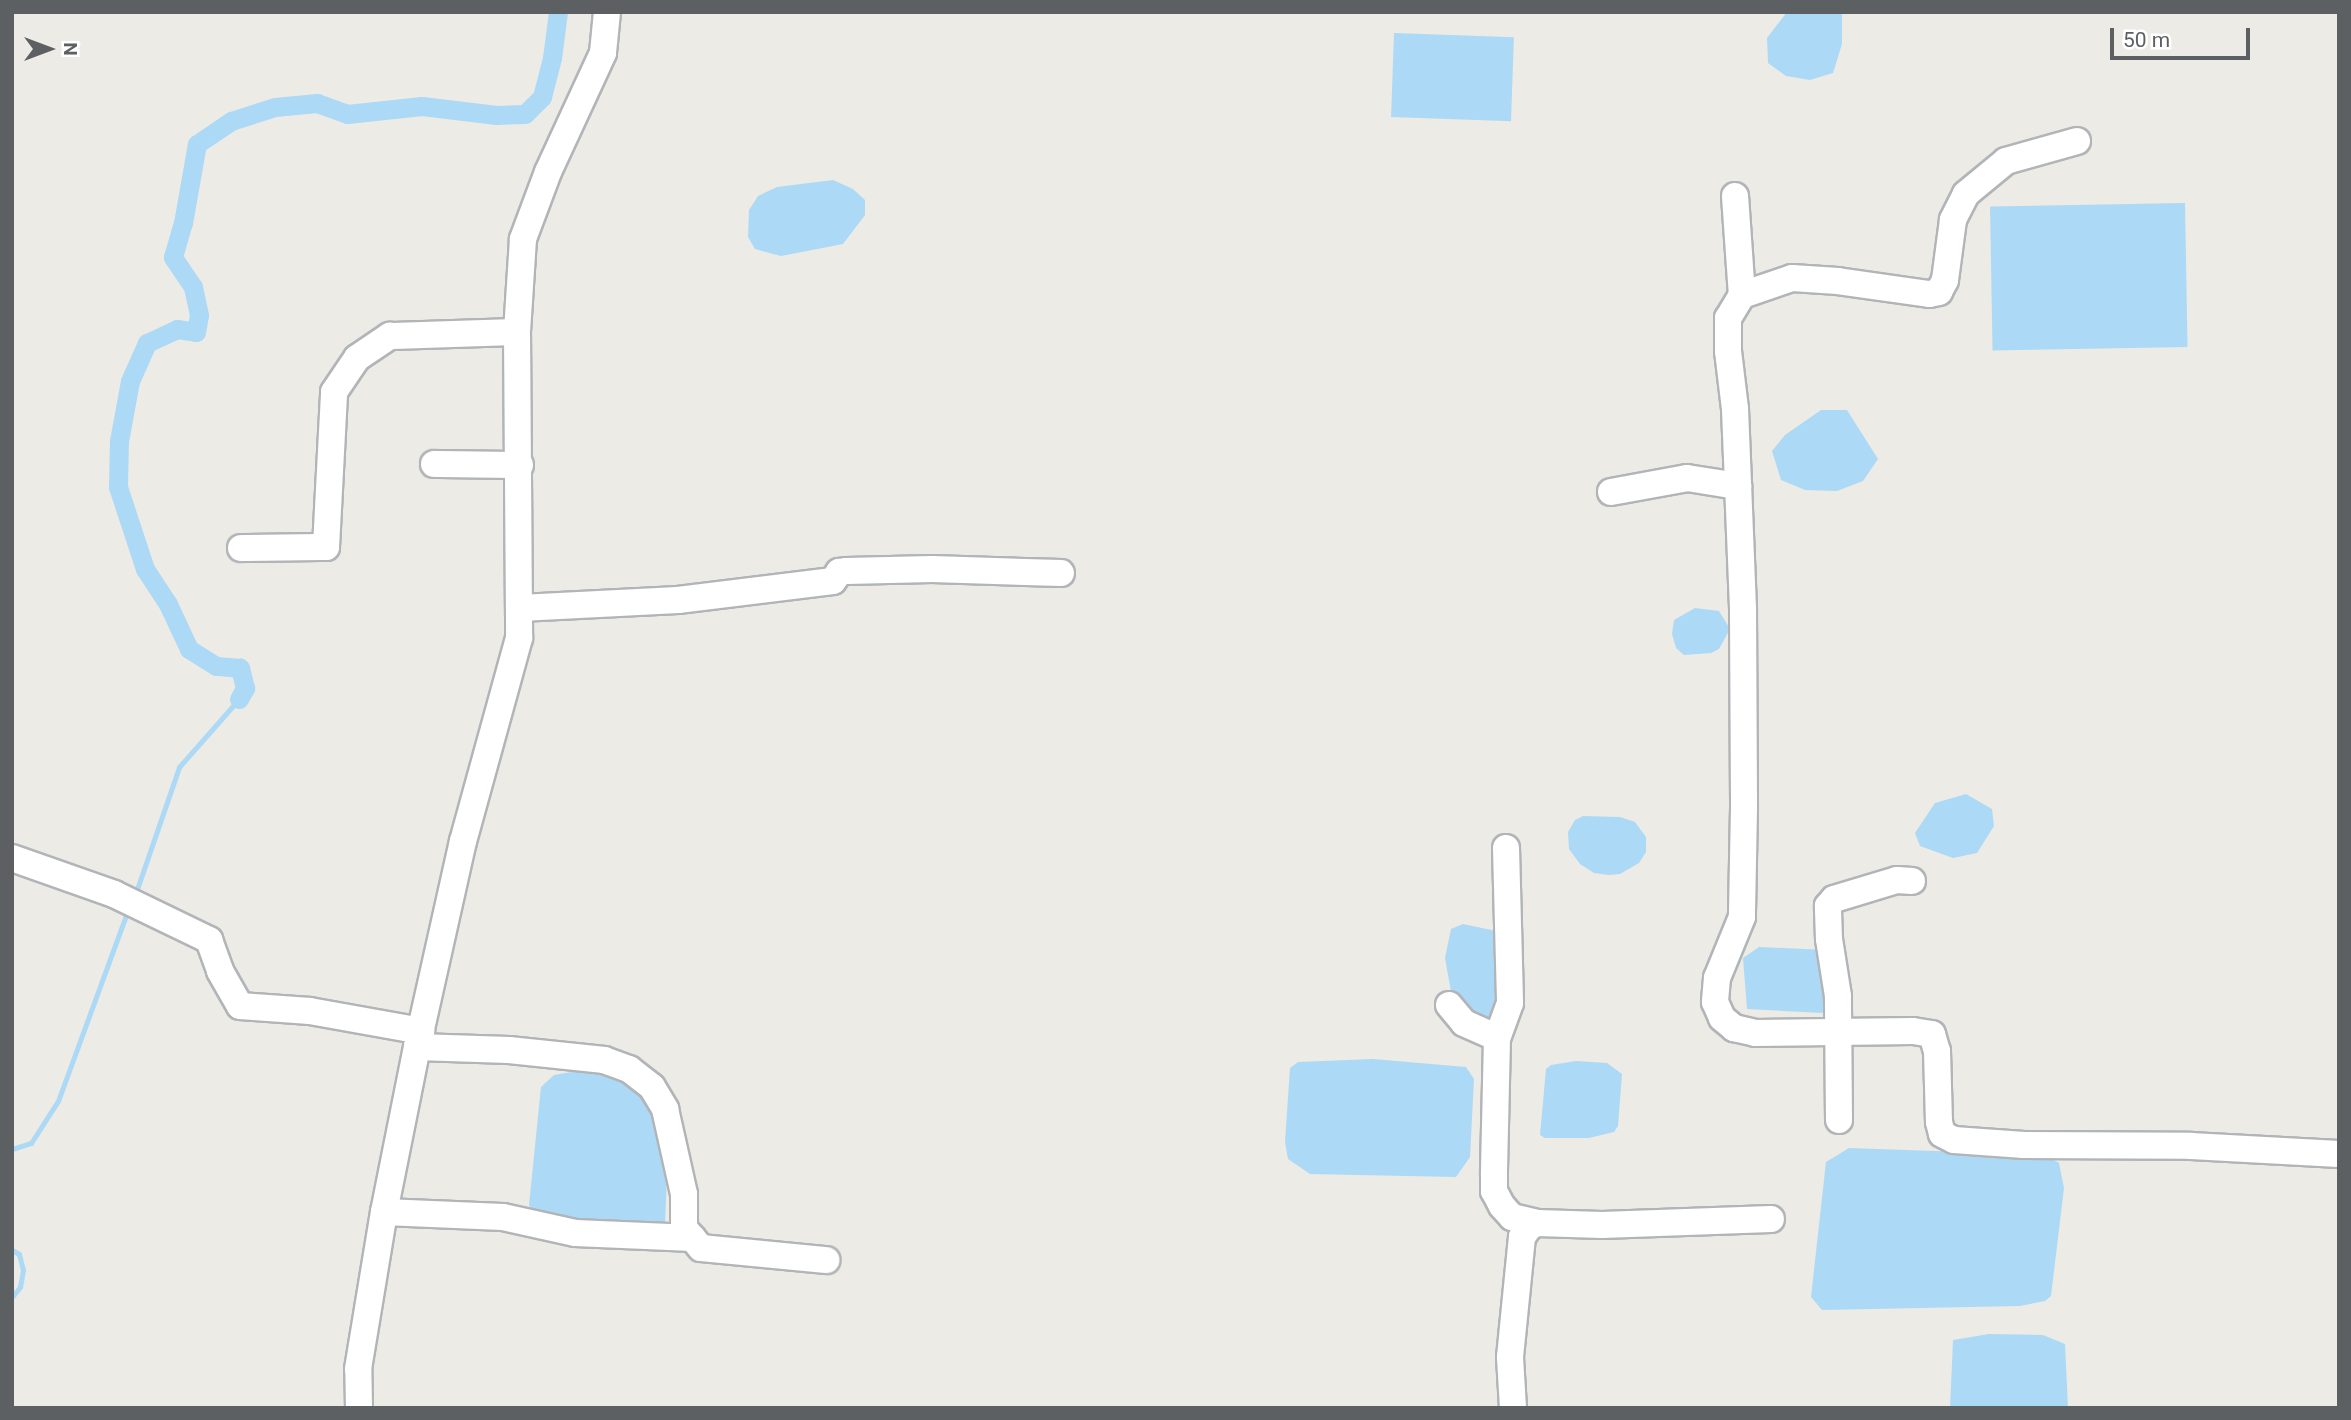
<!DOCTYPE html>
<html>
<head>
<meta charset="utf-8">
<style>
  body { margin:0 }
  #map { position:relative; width:2351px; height:1420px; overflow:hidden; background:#edebe5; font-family:Roboto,sans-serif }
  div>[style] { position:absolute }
  .water>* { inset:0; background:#acd9f6; transform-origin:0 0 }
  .stream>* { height:5px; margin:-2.5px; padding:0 2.5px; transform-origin:2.5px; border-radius:2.5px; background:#acd9f6 }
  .canal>* { height:19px; margin:-9.5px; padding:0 9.5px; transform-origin:9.5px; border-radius:9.5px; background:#acd9f6 }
  .roads { filter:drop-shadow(2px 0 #b2b5b8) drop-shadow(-2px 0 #b2b5b8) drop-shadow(0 2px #b2b5b8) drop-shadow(0 -2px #b2b5b8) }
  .minor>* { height:26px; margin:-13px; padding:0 13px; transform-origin:13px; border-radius:13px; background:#fff }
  span { translate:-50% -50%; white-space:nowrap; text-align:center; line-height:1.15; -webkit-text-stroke:7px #fff; paint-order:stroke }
  .frame { position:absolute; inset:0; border:14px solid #5d6063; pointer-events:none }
  .north { position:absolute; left:14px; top:14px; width:70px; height:70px; -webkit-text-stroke:5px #fff; paint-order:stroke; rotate:90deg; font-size:19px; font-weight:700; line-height:28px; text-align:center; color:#5d6063 }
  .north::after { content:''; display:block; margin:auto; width:24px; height:32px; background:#5d6063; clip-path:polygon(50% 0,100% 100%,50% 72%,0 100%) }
  .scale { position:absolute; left:2110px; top:28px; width:140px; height:32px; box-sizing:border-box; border:4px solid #5d6063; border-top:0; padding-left:9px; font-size:21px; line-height:24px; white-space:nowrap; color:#5d6063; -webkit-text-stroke:5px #fff; paint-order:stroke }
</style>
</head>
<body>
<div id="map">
  <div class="water">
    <div style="clip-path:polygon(1787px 12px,1842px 12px,1842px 44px,1833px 73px,1810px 80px,1786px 76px,1768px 63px,1767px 38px)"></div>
    <div style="left:1394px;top:33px;width:120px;height:84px;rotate:2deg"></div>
    <div style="clip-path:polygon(833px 180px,853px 189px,865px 200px,865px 215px,843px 244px,781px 256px,755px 249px,748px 237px,749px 210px,758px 196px,777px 187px)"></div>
    <div style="left:2185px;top:203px;width:144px;height:195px;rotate:89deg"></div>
    <div style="clip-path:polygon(1821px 410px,1847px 410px,1878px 459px,1863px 481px,1837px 491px,1805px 490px,1781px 480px,1772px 451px,1785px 435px)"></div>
    <div style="clip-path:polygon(1695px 608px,1719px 611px,1730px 629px,1719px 649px,1711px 653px,1684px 655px,1676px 648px,1672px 634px,1674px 620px)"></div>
    <div style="clip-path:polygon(1966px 794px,1992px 809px,1994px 826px,1977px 853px,1953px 858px,1920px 846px,1915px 833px,1935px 803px)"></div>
    <div style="clip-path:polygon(1583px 816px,1620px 817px,1635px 822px,1646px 837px,1646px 852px,1639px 863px,1620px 874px,1609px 875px,1594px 873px,1580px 864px,1569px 849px,1568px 832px,1575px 820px)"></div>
    <div style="clip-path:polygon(1463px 924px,1496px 931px,1504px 996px,1495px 1017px,1471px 1019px,1452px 997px,1445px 958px,1451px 929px)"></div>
    <div style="clip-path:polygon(1759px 947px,1826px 950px,1826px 1008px,1822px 1013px,1747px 1009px,1743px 958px)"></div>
    <div style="clip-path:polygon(1373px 1059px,1466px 1067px,1474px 1079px,1470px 1157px,1456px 1177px,1310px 1174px,1288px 1159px,1285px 1142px,1290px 1068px,1298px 1062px)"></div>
    <div style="clip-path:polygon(1576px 1061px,1607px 1063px,1622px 1074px,1618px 1126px,1614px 1132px,1589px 1138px,1545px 1138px,1540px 1135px,1546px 1069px,1551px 1065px)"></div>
    <div style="clip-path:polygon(601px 1067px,625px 1074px,653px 1106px,667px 1172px,665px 1224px,658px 1233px,535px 1216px,529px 1205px,541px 1087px,554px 1075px)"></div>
    <div style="clip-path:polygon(1849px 1148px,2045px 1155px,2059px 1163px,2064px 1188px,2051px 1296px,2045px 1301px,2020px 1306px,1822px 1310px,1811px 1297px,1826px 1162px)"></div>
    <div style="clip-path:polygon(1989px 1334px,2043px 1335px,2065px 1344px,2068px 1408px,1950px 1408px,1953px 1340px)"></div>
  </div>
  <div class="stream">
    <div style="left:135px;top:895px;width:135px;rotate:-71deg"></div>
    <div style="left:179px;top:767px;width:91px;rotate:-48.6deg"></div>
    <div style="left:12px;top:1149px;width:20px;rotate:-18deg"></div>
    <div style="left:31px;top:1143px;width:50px;rotate:-57.3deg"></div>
    <div style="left:58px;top:1101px;width:203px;rotate:-69.9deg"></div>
    <div style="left:12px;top:1250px;width:8px;rotate:30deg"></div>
    <div style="left:19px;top:1254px;width:16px;rotate:76deg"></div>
    <div style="left:23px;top:1270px;width:17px;rotate:100deg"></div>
    <div style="left:20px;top:1287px;width:13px;rotate:129deg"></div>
  </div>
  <div class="canal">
    <div style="left:239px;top:699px;width:13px;rotate:-61deg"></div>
    <div style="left:245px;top:688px;width:21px;rotate:-104deg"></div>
    <div style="left:240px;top:668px;width:24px;rotate:-175deg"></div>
    <div style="left:216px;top:666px;width:32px;rotate:-148deg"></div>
    <div style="left:189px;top:649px;width:50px;rotate:-115deg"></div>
    <div style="left:168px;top:604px;width:42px;rotate:-123.3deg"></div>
    <div style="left:145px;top:569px;width:86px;rotate:-108.2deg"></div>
    <div style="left:118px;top:487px;width:46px;rotate:-88.8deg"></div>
    <div style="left:119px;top:441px;width:61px;rotate:-79.6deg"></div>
    <div style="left:130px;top:381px;width:42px;rotate:-65.9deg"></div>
    <div style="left:147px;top:343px;width:33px;rotate:-25deg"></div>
    <div style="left:177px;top:329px;width:19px;rotate:9deg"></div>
    <div style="left:196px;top:332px;width:17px;rotate:-80deg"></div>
    <div style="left:199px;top:315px;width:29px;rotate:-102deg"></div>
    <div style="left:193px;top:287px;width:36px;rotate:-124deg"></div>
    <div style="left:173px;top:257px;width:35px;rotate:-74deg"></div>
    <div style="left:183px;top:223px;width:80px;rotate:-80deg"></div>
    <div style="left:197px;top:144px;width:41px;rotate:-34.1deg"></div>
    <div style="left:231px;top:121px;width:46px;rotate:-17.7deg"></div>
    <div style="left:275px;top:107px;width:42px;rotate:-5.4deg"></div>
    <div style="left:317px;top:103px;width:32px;rotate:20deg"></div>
    <div style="left:347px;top:114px;width:75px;rotate:-6.1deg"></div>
    <div style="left:422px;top:106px;width:75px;rotate:6.9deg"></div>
    <div style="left:496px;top:115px;width:29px;rotate:-2deg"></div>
    <div style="left:525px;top:114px;width:24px;rotate:-45deg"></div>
    <div style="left:542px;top:97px;width:40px;rotate:-75.6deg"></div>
    <div style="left:552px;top:58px;width:46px;rotate:-82.6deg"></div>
  </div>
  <div class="roads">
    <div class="minor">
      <div style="left:607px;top:12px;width:41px;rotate:95.6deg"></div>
      <div style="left:603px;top:53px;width:131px;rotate:114.8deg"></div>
      <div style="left:548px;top:172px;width:72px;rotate:110.5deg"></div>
      <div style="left:523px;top:239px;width:93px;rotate:93.7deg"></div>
      <div style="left:517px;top:332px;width:306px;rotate:89.6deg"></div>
      <div style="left:519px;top:638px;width:211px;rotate:105.4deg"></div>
      <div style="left:463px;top:841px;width:211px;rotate:102.6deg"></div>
      <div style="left:417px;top:1047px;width:92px;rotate:1.9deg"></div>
      <div style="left:509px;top:1050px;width:96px;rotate:6deg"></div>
      <div style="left:604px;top:1060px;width:27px;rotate:20deg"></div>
      <div style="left:629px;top:1069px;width:29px;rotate:38deg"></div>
      <div style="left:652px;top:1087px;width:26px;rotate:59deg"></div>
      <div style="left:665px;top:1109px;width:87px;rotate:77.4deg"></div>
      <div style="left:684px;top:1194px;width:34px;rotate:90deg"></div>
      <div style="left:684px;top:1228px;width:26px;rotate:50deg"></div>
      <div style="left:701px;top:1248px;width:126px;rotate:5.5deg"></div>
      <div style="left:2077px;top:141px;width:74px;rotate:164.3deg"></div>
      <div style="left:2006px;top:161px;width:52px;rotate:140.5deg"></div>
      <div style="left:1966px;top:194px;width:29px;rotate:117deg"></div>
      <div style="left:1953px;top:220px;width:61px;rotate:97.6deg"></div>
      <div style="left:1945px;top:280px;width:13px;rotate:117deg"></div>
      <div style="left:1939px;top:292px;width:10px;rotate:169deg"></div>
      <div style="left:1929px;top:294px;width:92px;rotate:-171.9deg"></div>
      <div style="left:1838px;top:281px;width:46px;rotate:-176.3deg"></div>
      <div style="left:1792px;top:278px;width:53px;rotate:161.2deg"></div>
      <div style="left:1742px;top:295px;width:27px;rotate:121deg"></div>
      <div style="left:1728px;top:318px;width:33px;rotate:90deg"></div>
      <div style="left:1728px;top:351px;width:58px;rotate:83.1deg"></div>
      <div style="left:1735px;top:409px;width:202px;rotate:87.7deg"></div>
      <div style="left:1743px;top:611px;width:197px;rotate:89.7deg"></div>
      <div style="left:1744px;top:808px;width:109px;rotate:91.1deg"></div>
      <div style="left:1742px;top:917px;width:66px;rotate:112.3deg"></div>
      <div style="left:1717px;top:978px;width:24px;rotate:95deg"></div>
      <div style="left:1715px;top:1002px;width:17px;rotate:66deg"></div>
      <div style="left:1722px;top:1018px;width:16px;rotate:40deg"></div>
      <div style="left:1734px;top:1028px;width:22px;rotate:13deg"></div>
      <div style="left:1755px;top:1033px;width:158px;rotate:-0.7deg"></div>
      <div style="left:1913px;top:1031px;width:19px;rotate:9deg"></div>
      <div style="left:1932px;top:1034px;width:18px;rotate:74deg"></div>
      <div style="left:1937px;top:1051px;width:71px;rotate:88.4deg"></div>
      <div style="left:1939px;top:1122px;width:12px;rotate:76deg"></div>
      <div style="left:1942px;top:1134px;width:13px;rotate:27deg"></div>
      <div style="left:1954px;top:1140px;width:70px;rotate:4.1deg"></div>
      <div style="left:2024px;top:1145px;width:167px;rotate:0.3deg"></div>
      <div style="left:2191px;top:1146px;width:148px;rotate:3.1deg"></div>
      <div style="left:1735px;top:196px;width:99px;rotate:86deg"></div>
      <div style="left:434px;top:464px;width:86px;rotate:0.7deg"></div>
      <div style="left:1611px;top:492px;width:77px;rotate:-10.4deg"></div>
      <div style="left:1687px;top:478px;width:52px;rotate:8.9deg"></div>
      <div style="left:241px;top:548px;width:85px;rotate:-0.7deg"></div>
      <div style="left:326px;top:547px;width:155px;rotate:-87deg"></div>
      <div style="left:334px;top:392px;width:41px;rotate:-55.9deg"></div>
      <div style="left:357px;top:358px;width:40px;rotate:-34deg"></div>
      <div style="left:390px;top:336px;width:127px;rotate:-1.8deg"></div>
      <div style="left:520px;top:608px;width:158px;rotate:-2.9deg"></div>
      <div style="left:678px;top:600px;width:156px;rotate:-7deg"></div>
      <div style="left:833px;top:581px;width:11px;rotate:-56deg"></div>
      <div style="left:839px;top:572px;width:7px;rotate:-8deg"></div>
      <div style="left:846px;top:571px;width:86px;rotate:-1.3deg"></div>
      <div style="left:932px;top:569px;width:129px;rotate:1.8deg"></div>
      <div style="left:1506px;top:848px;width:155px;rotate:88.5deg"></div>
      <div style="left:1510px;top:1003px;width:37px;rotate:110deg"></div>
      <div style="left:1497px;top:1038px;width:137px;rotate:91.3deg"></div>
      <div style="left:1494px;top:1175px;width:16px;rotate:90deg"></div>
      <div style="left:1494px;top:1191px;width:17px;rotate:62deg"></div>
      <div style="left:1502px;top:1206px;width:15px;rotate:48deg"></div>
      <div style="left:1512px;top:1217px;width:26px;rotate:13deg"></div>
      <div style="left:1537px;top:1223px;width:65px;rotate:1.8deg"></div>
      <div style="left:1602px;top:1225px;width:169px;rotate:-2deg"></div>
      <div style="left:12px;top:858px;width:108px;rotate:19.4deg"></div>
      <div style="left:114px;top:894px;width:106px;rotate:25.8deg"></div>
      <div style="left:209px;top:940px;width:33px;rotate:70deg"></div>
      <div style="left:220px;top:971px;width:40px;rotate:60.3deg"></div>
      <div style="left:240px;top:1006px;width:70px;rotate:4.1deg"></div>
      <div style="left:310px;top:1011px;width:113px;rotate:10.2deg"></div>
      <div style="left:1449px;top:1005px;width:23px;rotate:50deg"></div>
      <div style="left:1464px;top:1023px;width:36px;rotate:24deg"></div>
      <div style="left:1839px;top:1120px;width:124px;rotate:-90.5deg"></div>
      <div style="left:1838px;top:996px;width:58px;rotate:-99deg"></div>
      <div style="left:1829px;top:939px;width:33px;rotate:-92deg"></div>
      <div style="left:1828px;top:906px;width:9px;rotate:-49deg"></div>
      <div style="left:1834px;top:899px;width:66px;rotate:-16.8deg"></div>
      <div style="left:1897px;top:880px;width:15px;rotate:4deg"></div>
      <div style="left:384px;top:1212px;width:119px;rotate:2.4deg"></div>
      <div style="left:503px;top:1217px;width:74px;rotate:12.5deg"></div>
      <div style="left:575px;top:1233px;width:118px;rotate:2.4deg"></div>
      <div style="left:359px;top:1408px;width:39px;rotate:-91deg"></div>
      <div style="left:358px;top:1369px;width:159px;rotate:-80.6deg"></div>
      <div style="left:384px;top:1212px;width:168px;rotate:-78.7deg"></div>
      <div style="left:1513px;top:1408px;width:51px;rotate:-93.4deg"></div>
      <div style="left:1510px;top:1357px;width:121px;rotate:-84.3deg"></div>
      <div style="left:1522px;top:1237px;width:12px;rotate:-55deg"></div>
      <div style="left:1529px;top:1227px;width:9px;rotate:-27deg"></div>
    </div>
  </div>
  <div class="frame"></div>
  <div class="north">N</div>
  <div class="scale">50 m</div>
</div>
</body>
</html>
